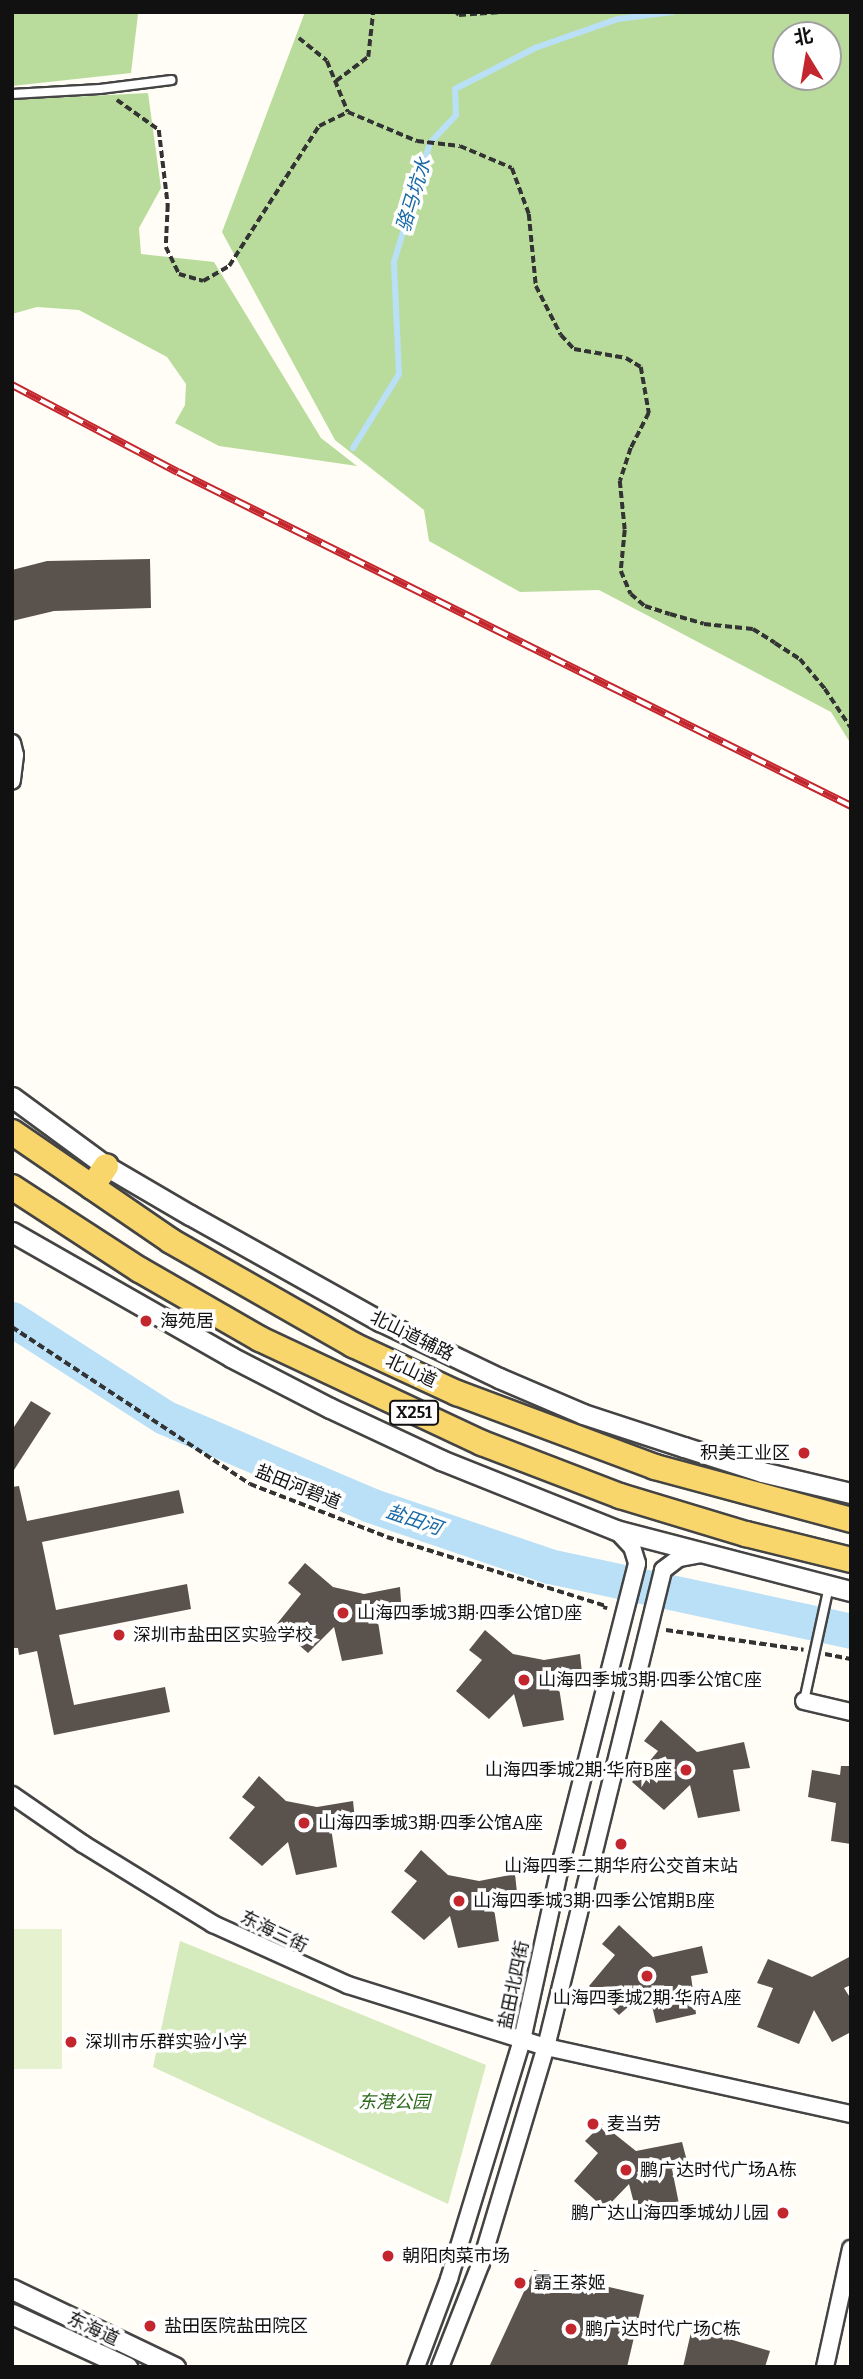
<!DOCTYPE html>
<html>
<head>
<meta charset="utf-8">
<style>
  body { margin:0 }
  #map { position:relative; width:863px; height:2379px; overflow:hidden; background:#fffdf5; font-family:Bitter,"Noto Sans SC",serif }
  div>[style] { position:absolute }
  .green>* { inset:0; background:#d5ebbd }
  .forest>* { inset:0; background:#b9dc9c }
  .pitch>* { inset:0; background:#e6f2cf; transform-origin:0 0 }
  .stream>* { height:6px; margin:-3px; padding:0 3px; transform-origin:3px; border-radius:3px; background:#b9e0f7 }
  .river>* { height:35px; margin:-17.5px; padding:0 17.5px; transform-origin:17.5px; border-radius:17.5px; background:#b9e0f7 }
  .building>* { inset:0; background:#5a524d }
  .path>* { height:3.5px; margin-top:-1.75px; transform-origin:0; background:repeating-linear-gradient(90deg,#333 0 7px,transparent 0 10.5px) }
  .roads { filter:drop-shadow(2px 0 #444) drop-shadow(-2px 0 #444) drop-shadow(0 2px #444) drop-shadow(0 -2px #444) }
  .service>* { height:8px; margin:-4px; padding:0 4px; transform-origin:4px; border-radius:4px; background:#fff }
  .minor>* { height:16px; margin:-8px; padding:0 8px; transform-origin:8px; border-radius:8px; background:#fff }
  .tertiary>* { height:19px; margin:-9.5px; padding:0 9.5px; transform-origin:9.5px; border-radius:9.5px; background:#fff }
  .primary>* { height:24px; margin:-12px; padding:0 12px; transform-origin:12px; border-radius:12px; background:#f9d66b }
  .rail>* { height:8px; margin-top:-4px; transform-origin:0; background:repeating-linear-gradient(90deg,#fff 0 16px,#c4262e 0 32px); box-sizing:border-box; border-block:2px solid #c4262e }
  .dots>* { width:19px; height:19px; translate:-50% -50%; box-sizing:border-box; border:4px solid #fff; border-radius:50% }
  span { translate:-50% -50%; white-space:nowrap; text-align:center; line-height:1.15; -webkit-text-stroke:7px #fff; paint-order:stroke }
  .shield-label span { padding:2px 5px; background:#fff; border:2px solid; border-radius:5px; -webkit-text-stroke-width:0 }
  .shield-label { font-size:16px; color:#111; font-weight:700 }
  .poi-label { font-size:18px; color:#111 }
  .left { translate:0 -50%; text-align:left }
  .right { translate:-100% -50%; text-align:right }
  .street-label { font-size:18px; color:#111 }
  .park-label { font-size:18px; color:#2f6b1f; font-style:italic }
  .water-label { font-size:19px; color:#1768a6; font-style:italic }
  .frame { position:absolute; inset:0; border:14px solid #111; pointer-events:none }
  .north { position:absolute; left:772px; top:21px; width:70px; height:70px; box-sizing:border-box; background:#fff; border:2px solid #a0a0a0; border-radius:50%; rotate:349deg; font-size:19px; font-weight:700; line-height:28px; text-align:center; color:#111 }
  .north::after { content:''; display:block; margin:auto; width:24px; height:32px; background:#c4262e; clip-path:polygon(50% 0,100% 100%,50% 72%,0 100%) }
</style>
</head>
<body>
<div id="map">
  <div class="green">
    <div style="clip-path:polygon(180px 1941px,486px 2065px,448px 2204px,153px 2067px)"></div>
  </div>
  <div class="forest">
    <div style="clip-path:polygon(12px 12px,218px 12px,138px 14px,131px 73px,12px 86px)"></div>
    <div style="clip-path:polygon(evenodd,305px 12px,851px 12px,851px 744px,831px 712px,599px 590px,520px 592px,429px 541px,424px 510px,335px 440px,222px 232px,305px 12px,786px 35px,828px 35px,828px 77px,786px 77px,786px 35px)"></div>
    <div style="clip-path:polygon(148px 93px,161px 188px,139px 228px,141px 254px,214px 262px,321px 438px,357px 466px,219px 446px,175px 423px,185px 405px,186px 384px,167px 357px,79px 310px,37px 307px,12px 314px,12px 100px)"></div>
  </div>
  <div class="pitch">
    <div style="left:12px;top:1929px;width:50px;height:140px"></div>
  </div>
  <div class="stream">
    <div style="left:353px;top:448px;width:87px;rotate:-58.1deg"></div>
    <div style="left:399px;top:374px;width:112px;rotate:-92.6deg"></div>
    <div style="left:394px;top:262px;width:124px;rotate:-73.2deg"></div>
    <div style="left:430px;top:143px;width:38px;rotate:-47deg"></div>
    <div style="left:456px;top:115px;width:26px;rotate:-92deg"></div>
    <div style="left:455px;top:89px;width:90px;rotate:-27.1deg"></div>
    <div style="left:535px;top:48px;width:88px;rotate:-19.3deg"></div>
    <div style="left:618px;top:19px;width:55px;rotate:-7.3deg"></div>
  </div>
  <div class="river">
    <div style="left:12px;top:1319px;width:181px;rotate:32.8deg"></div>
    <div style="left:164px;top:1417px;width:224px;rotate:23.1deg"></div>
    <div style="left:370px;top:1505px;width:189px;rotate:18.8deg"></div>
    <div style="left:549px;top:1566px;width:309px;rotate:12.1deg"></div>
  </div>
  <div class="building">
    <div style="clip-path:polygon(150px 559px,151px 608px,54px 611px,12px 621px,12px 570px,47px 561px)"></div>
    <div style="clip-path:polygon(31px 1401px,51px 1413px,12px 1473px,12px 1430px)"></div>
    <div style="clip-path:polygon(19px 1486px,27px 1521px,179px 1490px,184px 1513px,42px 1542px,56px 1610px,187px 1584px,191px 1609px,59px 1635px,74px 1705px,165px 1687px,170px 1712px,54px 1735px,37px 1651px,19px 1655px,18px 1648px,12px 1648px,12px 1487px)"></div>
    <div style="clip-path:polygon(305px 1563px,333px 1587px,364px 1594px,400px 1587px,402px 1615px,377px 1615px,383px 1654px,342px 1661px,334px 1627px,308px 1653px,276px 1625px,301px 1594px,288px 1583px)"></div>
    <div style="clip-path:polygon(485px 1630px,513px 1654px,544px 1660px,580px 1654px,583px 1682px,558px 1681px,564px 1720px,523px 1727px,514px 1694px,489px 1719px,456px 1691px,482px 1660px,469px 1650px)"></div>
    <div style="clip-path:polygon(661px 1720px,697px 1752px,744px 1742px,750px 1768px,733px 1770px,740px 1811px,698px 1818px,690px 1785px,664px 1810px,632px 1782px,658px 1751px,644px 1741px)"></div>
    <div style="clip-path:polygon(841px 1766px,851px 1766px,851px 1844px,831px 1841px,836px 1803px,808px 1797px,812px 1770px,840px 1775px)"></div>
    <div style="clip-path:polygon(259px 1776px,286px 1801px,317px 1807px,353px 1801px,356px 1829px,331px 1828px,337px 1867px,296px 1875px,288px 1842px,262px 1866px,229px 1838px,255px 1807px,242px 1797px)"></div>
    <div style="clip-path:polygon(421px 1850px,448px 1875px,479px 1881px,515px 1874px,518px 1902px,493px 1902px,499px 1941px,458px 1948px,450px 1916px,424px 1940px,391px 1912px,417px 1881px,404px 1871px)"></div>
    <div style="clip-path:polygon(619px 1925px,653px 1957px,702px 1946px,708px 1973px,691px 1976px,696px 2014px,656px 2023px,648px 1989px,619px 2015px,589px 1986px,615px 1955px,602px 1944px)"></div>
    <div style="clip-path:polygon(851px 1956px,851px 1985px,844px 1988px,851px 1999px,851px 2032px,832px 2042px,814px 2010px,799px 2044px,757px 2027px,773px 1988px,757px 1983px,768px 1959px,812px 1977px)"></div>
    <div style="clip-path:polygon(602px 2124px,636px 2151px,682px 2142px,688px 2165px,672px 2169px,680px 2209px,638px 2219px,629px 2184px,605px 2209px,574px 2181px,598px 2153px,585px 2141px)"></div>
    <div style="clip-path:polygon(534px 2270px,644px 2295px,627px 2367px,489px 2367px)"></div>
    <div style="clip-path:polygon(692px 2328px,770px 2351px,765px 2367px,683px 2367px)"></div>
  </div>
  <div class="path">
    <div style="left:456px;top:12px;width:4px;rotate:45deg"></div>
    <div style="left:459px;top:15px;width:39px;rotate:-4deg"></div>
    <div style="left:299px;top:38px;width:36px;rotate:39deg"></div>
    <div style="left:327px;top:61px;width:55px;rotate:67.6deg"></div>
    <div style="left:348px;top:112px;width:75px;rotate:22.8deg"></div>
    <div style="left:417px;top:141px;width:43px;rotate:6.6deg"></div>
    <div style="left:460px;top:146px;width:56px;rotate:22.9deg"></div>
    <div style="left:512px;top:168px;width:49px;rotate:69.7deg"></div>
    <div style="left:529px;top:214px;width:72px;rotate:84.4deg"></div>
    <div style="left:536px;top:286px;width:55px;rotate:63deg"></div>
    <div style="left:561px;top:335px;width:19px;rotate:47deg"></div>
    <div style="left:574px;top:349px;width:53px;rotate:9.8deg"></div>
    <div style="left:626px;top:358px;width:17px;rotate:31deg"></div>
    <div style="left:641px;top:367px;width:47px;rotate:80.1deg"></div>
    <div style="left:649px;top:413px;width:39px;rotate:117deg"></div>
    <div style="left:631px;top:448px;width:35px;rotate:108deg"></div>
    <div style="left:620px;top:481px;width:49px;rotate:84.2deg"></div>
    <div style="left:625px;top:530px;width:41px;rotate:95.6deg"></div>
    <div style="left:621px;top:571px;width:25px;rotate:67deg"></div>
    <div style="left:631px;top:594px;width:18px;rotate:41deg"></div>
    <div style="left:645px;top:606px;width:26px;rotate:18deg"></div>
    <div style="left:670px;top:614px;width:35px;rotate:16deg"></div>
    <div style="left:704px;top:624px;width:49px;rotate:5.8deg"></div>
    <div style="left:753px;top:629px;width:26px;rotate:32deg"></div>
    <div style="left:775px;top:643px;width:30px;rotate:33deg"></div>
    <div style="left:800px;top:659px;width:39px;rotate:50deg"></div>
    <div style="left:825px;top:689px;width:47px;rotate:56.3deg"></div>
    <div style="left:336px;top:81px;width:40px;rotate:-37deg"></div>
    <div style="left:368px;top:57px;width:45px;rotate:-83.7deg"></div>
    <div style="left:117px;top:100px;width:52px;rotate:35.5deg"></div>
    <div style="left:159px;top:130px;width:76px;rotate:83.2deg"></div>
    <div style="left:168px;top:205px;width:42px;rotate:92.7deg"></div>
    <div style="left:166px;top:247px;width:30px;rotate:64deg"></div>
    <div style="left:179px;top:274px;width:25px;rotate:16deg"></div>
    <div style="left:203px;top:281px;width:30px;rotate:-30deg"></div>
    <div style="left:229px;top:266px;width:166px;rotate:-57.3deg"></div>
    <div style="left:319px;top:126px;width:32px;rotate:-26deg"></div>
    <div style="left:12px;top:1327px;width:285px;rotate:33.4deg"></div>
    <div style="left:250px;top:1484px;width:147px;rotate:21.1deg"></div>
    <div style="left:387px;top:1537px;width:230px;rotate:17.5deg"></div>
    <div style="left:606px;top:1606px;width:4px;rotate:104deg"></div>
    <div style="left:666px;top:1630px;width:139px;rotate:8.2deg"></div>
    <div style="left:825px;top:1654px;width:26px;rotate:11deg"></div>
  </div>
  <div class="roads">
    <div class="service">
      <div style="left:12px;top:94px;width:88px;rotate:-3.3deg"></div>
      <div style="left:100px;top:89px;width:72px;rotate:-7.2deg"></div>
      <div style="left:804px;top:1701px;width:118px;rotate:-77.7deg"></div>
    </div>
    <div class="minor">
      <div style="left:12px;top:743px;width:12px;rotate:76deg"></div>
      <div style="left:15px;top:755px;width:26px;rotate:97deg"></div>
      <div style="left:804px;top:1701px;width:48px;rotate:13.2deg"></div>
      <div style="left:12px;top:1795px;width:86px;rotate:34.6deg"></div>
      <div style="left:83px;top:1844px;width:153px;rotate:31.6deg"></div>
      <div style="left:213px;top:1924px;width:148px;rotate:24.3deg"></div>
      <div style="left:348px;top:1985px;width:207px;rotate:17.4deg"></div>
      <div style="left:546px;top:2047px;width:312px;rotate:12.4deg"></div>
      <div style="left:416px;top:2367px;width:94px;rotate:-69.4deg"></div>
      <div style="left:449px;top:2279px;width:250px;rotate:-73deg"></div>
      <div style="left:522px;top:2040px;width:186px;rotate:-77.6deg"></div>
      <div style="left:562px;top:1858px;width:304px;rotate:-75.7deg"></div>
      <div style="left:637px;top:1563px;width:17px;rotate:-107deg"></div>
      <div style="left:632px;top:1547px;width:23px;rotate:-133deg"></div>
      <div style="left:440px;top:2367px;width:112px;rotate:-68.5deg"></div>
      <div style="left:481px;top:2263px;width:226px;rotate:-73.3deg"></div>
      <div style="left:546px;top:2047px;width:491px;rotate:-76.2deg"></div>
      <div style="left:663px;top:1570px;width:20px;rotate:-37deg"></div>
      <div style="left:679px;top:1558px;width:22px;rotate:-10deg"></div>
      <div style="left:825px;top:2367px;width:121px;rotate:-77.6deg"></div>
    </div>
    <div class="tertiary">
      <div style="left:12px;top:1097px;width:117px;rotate:36.3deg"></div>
      <div style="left:106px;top:1166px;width:97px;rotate:30.3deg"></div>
      <div style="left:190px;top:1215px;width:218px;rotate:29.2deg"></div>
      <div style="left:380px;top:1321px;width:132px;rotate:25.6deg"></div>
      <div style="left:499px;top:1378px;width:91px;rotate:23.2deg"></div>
      <div style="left:583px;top:1414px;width:106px;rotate:18.1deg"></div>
      <div style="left:684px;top:1447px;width:82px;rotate:17.8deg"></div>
      <div style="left:762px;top:1472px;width:91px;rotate:13.3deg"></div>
      <div style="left:12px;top:1232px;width:252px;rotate:29.7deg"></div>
      <div style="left:231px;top:1357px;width:111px;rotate:27.3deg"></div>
      <div style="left:330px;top:1408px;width:123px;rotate:25.1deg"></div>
      <div style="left:441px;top:1460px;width:188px;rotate:21.8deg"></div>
      <div style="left:616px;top:1530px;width:243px;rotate:14.6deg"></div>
      <div style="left:12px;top:2289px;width:181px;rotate:25.6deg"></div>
      <div style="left:12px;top:2314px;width:127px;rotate:24.7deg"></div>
    </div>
    <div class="primary">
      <div style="left:12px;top:1132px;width:193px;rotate:34.4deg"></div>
      <div style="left:171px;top:1241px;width:210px;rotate:29.7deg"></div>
      <div style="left:353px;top:1345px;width:115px;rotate:24.8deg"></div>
      <div style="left:457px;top:1393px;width:211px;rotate:20.5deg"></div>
      <div style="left:655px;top:1467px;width:203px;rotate:15.1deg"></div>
      <div style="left:12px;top:1187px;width:153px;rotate:33deg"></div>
      <div style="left:140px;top:1270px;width:138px;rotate:29.9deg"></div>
      <div style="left:260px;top:1339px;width:245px;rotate:25.1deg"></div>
      <div style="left:482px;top:1443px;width:148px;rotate:21deg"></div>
      <div style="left:620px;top:1496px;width:132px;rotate:16.8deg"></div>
      <div style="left:746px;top:1534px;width:108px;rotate:13.9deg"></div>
      <div style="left:92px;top:1187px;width:25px;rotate:-56deg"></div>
    </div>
  </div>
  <div class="rail">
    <div style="left:12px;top:385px;width:187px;rotate:27.7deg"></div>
    <div style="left:178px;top:472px;width:751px;rotate:26.39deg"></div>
  </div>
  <div class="dots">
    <div style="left:146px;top:1321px;background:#c4262e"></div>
    <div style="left:804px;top:1453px;background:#c4262e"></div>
    <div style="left:343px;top:1613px;background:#c4262e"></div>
    <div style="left:119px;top:1635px;background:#c4262e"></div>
    <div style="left:524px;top:1680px;background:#c4262e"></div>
    <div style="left:686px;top:1770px;background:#c4262e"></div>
    <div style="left:304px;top:1823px;background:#c4262e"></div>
    <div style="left:621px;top:1844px;background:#c4262e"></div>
    <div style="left:459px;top:1901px;background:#c4262e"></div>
    <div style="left:647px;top:1976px;background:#c4262e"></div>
    <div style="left:71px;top:2042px;background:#c4262e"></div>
    <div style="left:593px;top:2124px;background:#c4262e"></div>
    <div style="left:626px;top:2170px;background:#c4262e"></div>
    <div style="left:783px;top:2213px;background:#c4262e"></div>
    <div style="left:388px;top:2256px;background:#c4262e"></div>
    <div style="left:520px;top:2283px;background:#c4262e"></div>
    <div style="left:150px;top:2326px;background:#c4262e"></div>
    <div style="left:571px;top:2329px;background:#c4262e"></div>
  </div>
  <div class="shield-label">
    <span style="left:414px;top:1413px">X251</span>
  </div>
  <div class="poi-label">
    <span class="left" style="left:160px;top:1321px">海苑居</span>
    <span class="right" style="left:790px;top:1453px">积美工业区</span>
    <span class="left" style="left:357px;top:1613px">山海四季城3期·四季公馆D座</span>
    <span class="left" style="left:133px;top:1635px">深圳市盐田区实验学校</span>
    <span class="left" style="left:538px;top:1680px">山海四季城3期·四季公馆C座</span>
    <span class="right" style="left:672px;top:1770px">山海四季城2期·华府B座</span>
    <span class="left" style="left:318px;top:1823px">山海四季城3期·四季公馆A座</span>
    <span style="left:621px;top:1866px">山海四季二期华府公交首末站</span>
    <span class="left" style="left:473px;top:1901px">山海四季城3期·四季公馆期B座</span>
    <span style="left:647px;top:1998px">山海四季城2期·华府A座</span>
    <span class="left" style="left:85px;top:2042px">深圳市乐群实验小学</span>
    <span class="left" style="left:607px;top:2124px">麦当劳</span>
    <span class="left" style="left:640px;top:2170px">鹏广达时代广场A栋</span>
    <span class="right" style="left:769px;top:2213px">鹏广达山海四季城幼儿园</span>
    <span class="left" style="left:402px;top:2256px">朝阳肉菜市场</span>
    <span class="left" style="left:534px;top:2283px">霸王茶姬</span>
    <span class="left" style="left:164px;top:2326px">盐田医院盐田院区</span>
    <span class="left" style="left:585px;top:2329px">鹏广达时代广场C栋</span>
  </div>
  <div class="street-label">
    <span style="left:412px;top:1336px;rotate:26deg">北山道辅路</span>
    <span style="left:411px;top:1371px;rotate:25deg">北山道</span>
    <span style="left:298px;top:1487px;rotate:22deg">盐田河碧道</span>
    <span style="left:274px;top:1932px;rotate:26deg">东海三街</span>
    <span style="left:514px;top:1985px;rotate:-78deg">盐田北四街</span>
    <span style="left:93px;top:2329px;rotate:25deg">东海道</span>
  </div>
  <div class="park-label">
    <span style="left:394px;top:2102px">东港公园</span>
  </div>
  <div class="water-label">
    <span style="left:414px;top:195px;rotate:-73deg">骆马坑水</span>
    <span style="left:414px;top:1520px;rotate:19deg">盐田河</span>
  </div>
  <div class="frame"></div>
  <div class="north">北</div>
</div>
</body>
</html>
